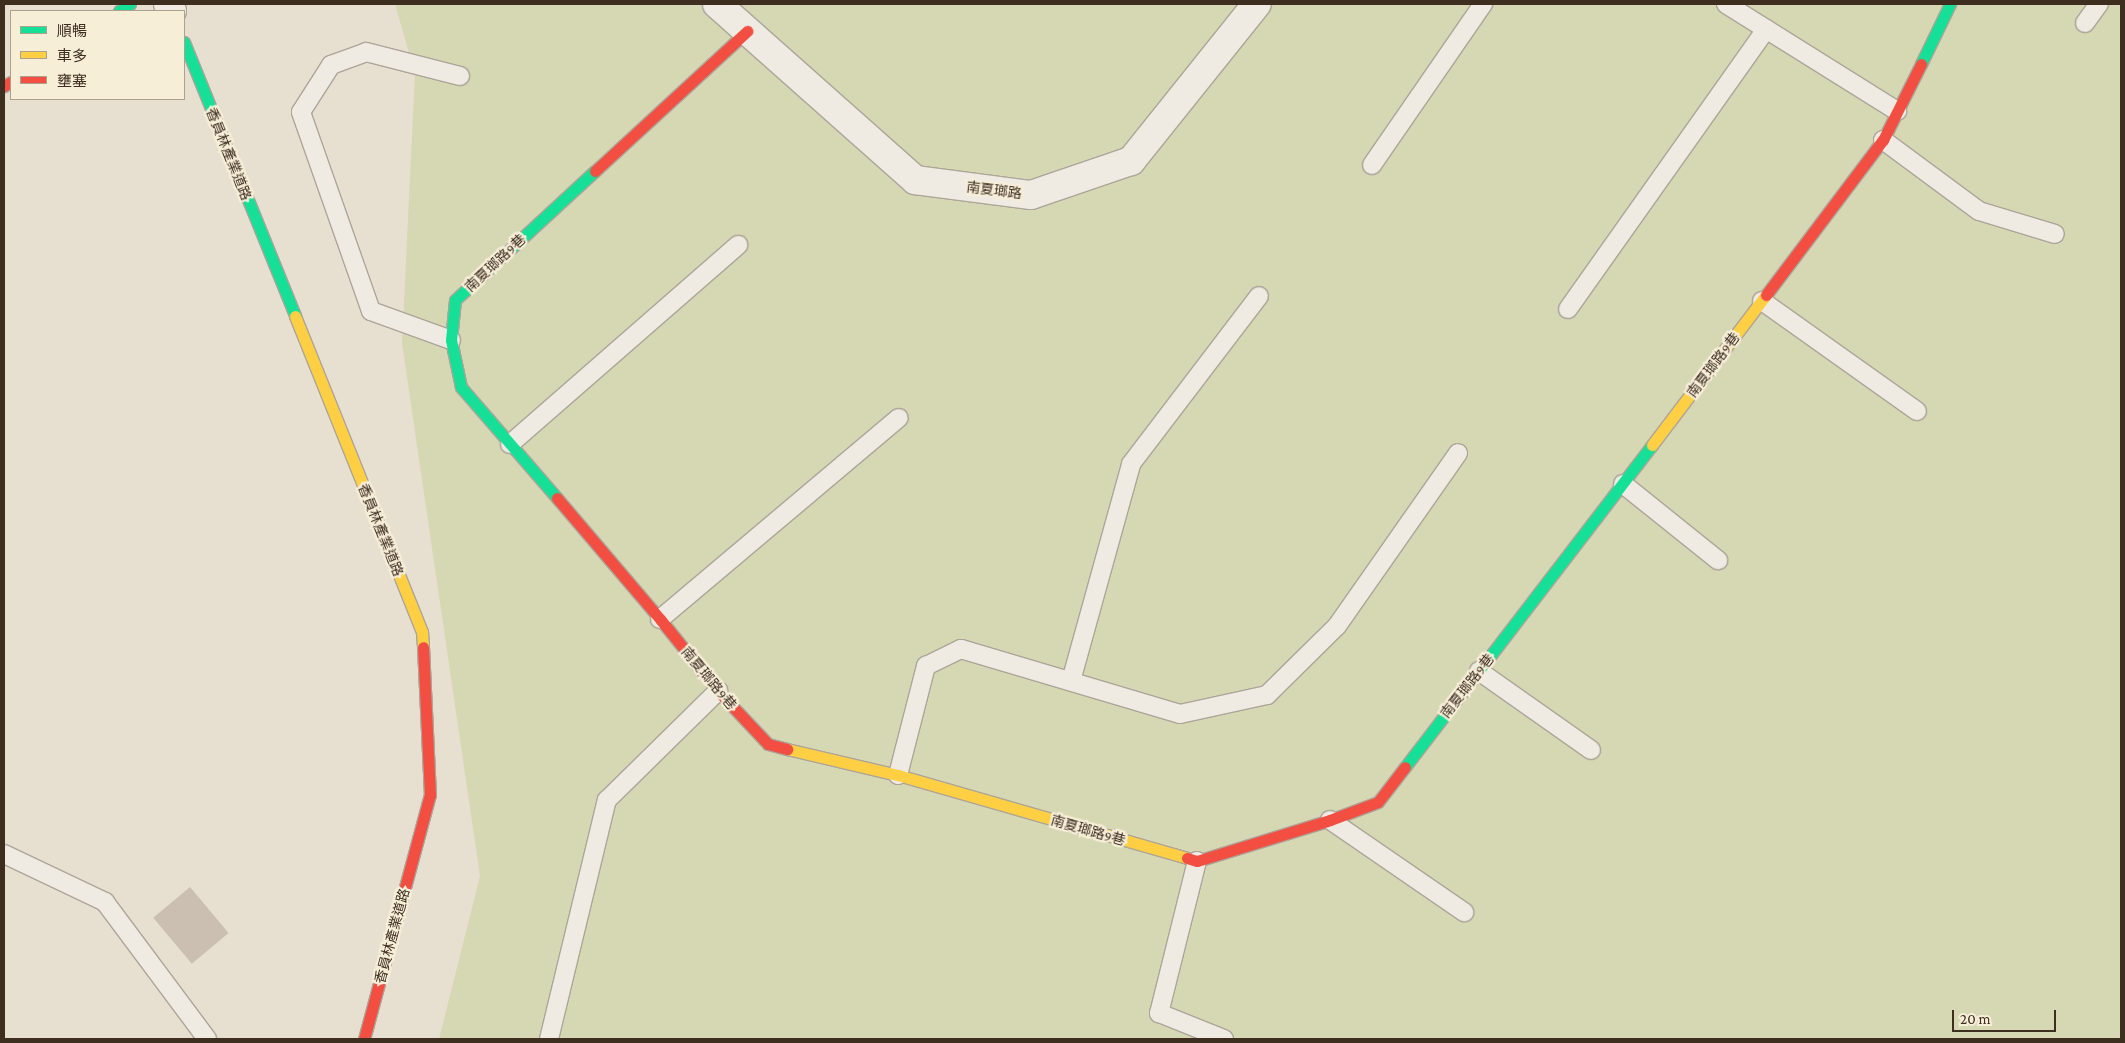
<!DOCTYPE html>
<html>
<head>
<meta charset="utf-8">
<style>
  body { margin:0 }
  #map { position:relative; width:2125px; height:1043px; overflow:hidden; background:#e7e0d1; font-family:"Crimson Pro","Noto Sans TC",serif }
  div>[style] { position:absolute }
  .green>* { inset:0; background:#d6d7b3 }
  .building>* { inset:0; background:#cbbfb2; transform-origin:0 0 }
  .roads { filter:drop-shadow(1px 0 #ada599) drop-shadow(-1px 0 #ada599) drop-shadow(0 1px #ada599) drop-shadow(0 -1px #ada599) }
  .lane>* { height:18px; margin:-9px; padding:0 9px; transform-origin:9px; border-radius:9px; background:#efebe3 }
  .street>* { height:28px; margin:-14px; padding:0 14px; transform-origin:14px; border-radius:14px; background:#efebe3 }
  .fast>* { height:11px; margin:-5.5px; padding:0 5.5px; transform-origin:5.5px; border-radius:5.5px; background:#16e098 }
  .slow>* { height:11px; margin:-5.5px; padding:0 5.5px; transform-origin:5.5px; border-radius:5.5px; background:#ffcf43 }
  .jam>* { height:11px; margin:-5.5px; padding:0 5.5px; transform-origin:5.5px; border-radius:5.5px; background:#f24e42 }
  span { translate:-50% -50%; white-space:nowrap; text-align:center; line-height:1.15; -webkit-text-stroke:4.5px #f7eed8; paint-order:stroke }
  .street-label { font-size:14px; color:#3d2e20 }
  .frame { position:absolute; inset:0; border:5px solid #3d2e20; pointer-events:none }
  .legend { position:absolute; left:10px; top:10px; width:175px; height:90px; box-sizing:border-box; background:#f7eed8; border:1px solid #ada18e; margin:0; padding:6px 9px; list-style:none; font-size:15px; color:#3d2e20 }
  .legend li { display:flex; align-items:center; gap:10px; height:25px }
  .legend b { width:25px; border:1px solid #ada18e }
  .scale { position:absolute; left:1952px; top:1010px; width:104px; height:22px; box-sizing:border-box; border:2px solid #3d2e20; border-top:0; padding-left:6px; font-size:15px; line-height:18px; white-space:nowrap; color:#3d2e20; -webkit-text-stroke:4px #f7eed8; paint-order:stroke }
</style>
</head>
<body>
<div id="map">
  <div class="green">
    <div style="clip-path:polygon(395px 4px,2121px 4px,2121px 1039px,439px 1039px,480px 876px,402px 343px,415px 74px)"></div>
  </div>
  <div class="building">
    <div style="left:190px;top:887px;width:60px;height:48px;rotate:50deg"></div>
  </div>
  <div class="roads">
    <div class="lane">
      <div style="left:1726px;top:4px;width:202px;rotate:32deg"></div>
      <div style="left:2085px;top:23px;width:24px;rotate:-54deg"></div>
      <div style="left:1883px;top:140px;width:119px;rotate:36.5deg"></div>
      <div style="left:1979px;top:211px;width:79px;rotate:16.8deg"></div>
      <div style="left:1372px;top:165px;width:196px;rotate:-55.4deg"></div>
      <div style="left:1762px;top:301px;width:190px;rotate:35.4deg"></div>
      <div style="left:1568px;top:309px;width:343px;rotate:-54.7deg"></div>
      <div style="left:451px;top:340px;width:85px;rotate:-160.1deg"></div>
      <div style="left:371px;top:311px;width:211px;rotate:-109.4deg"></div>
      <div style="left:301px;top:112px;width:56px;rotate:-57.4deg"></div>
      <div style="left:331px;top:65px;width:37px;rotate:-20deg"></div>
      <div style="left:366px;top:52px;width:97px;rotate:14.3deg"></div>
      <div style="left:510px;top:444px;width:303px;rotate:-41.1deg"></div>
      <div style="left:1623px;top:484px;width:122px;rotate:38.7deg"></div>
      <div style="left:660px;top:619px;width:312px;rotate:-40.1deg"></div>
      <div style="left:1479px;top:671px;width:137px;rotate:35.2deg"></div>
      <div style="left:1071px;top:681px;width:225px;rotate:-74.5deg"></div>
      <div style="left:1131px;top:464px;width:211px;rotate:-52.7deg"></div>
      <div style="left:898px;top:775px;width:113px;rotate:-75.6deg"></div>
      <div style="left:926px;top:666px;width:39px;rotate:-26deg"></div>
      <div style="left:961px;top:649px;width:228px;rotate:16.5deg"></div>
      <div style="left:1180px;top:714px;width:89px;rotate:-12.3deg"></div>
      <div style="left:1267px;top:695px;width:98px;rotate:-44.6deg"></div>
      <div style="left:1337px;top:626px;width:211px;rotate:-55deg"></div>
      <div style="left:1330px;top:820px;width:163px;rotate:34.5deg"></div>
      <div style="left:4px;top:854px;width:112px;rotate:25.4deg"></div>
      <div style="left:105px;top:902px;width:171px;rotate:53.3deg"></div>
      <div style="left:1197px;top:861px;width:157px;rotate:104deg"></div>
      <div style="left:1159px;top:1013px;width:70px;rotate:21.8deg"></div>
      <div style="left:549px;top:1039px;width:246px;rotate:-76.4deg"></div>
      <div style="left:607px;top:800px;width:156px;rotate:-44.5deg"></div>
    </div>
    <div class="street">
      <div style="left:168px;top:4px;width:8px;rotate:60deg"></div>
      <div style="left:717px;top:4px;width:265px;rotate:41.6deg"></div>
      <div style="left:915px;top:180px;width:117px;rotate:7.4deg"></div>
      <div style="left:1031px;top:195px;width:106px;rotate:-18.8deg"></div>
      <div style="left:1131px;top:161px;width:201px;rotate:-51.3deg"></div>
    </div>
    <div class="fast">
      <div style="left:119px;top:11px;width:13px;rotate:-32deg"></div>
      <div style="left:184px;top:42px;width:296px;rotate:67.9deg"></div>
      <div style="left:1921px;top:64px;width:67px;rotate:-64.2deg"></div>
      <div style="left:557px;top:498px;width:147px;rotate:-130.9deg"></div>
      <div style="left:461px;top:387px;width:48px;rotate:-102deg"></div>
      <div style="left:451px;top:340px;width:40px;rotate:-84.3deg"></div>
      <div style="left:455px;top:300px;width:190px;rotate:-42.7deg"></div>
      <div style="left:1405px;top:767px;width:406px;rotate:-52.5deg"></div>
    </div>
    <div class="slow">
      <div style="left:295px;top:316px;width:341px;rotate:68.1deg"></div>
      <div style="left:422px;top:632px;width:15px;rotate:86deg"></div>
      <div style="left:1652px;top:445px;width:188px;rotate:-52.8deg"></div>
      <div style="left:787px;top:749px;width:114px;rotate:13.2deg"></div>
      <div style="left:898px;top:775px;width:301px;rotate:16deg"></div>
    </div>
    <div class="jam">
      <div style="left:4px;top:86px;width:8px;rotate:-30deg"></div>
      <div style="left:595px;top:171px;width:207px;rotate:-42.6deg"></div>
      <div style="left:1766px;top:295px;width:194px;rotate:-53deg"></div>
      <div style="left:1883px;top:140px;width:85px;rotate:-63.4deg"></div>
      <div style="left:557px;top:498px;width:159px;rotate:49.6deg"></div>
      <div style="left:660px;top:619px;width:92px;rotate:51.1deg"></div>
      <div style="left:718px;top:691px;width:73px;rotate:46.7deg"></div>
      <div style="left:768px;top:744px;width:20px;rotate:15deg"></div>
      <div style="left:1187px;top:858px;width:10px;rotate:17deg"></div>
      <div style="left:1197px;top:861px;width:139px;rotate:-17.1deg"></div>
      <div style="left:1330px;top:820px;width:51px;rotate:-20.6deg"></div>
      <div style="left:1378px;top:802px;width:44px;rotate:-52.4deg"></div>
      <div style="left:364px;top:1039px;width:253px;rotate:-74.9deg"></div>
      <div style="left:430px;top:795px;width:148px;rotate:-92.7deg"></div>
    </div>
  </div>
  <div class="street-label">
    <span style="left:229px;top:154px;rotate:68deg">香員林產業道路</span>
    <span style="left:994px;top:190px;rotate:7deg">南夏瑯路</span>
    <span style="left:495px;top:263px;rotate:-43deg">南夏瑯路9巷</span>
    <span style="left:1713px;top:365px;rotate:-53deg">南夏瑯路9巷</span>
    <span style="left:381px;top:530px;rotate:68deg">香員林產業道路</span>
    <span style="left:709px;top:678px;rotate:50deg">南夏瑯路9巷</span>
    <span style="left:1467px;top:686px;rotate:-52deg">南夏瑯路9巷</span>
    <span style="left:1088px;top:830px;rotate:16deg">南夏瑯路9巷</span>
    <span style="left:392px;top:936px;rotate:-75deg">香員林產業道路</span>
  </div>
  <div class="frame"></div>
  <ul class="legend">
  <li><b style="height:6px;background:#16e098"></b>順暢</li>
  <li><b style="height:6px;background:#ffcf43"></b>車多</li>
  <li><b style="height:6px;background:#f24e42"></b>壅塞</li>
  </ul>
  <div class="scale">20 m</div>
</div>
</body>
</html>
